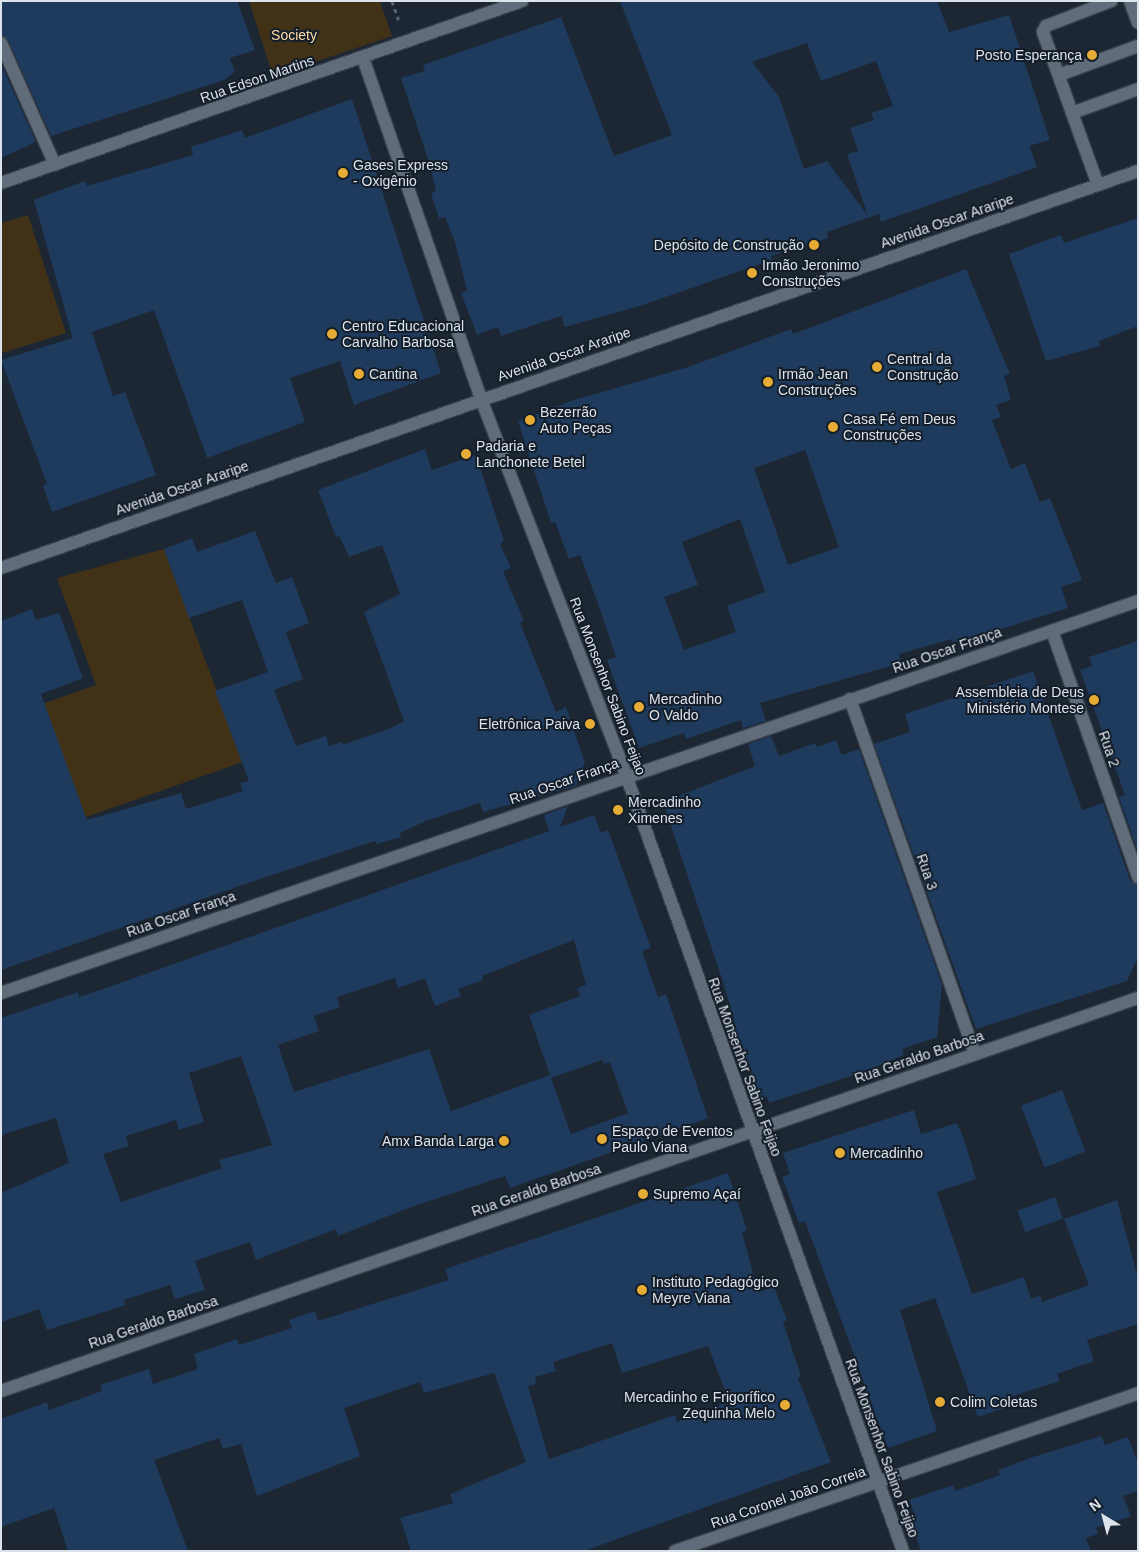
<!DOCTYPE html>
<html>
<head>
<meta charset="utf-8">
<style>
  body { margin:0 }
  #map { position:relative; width:1139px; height:1552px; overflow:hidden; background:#1d2734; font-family:Helvetica,sans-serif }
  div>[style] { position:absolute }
  .green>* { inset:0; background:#413217 }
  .building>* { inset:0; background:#1e3a5c; transform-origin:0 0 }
  .path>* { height:3px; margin-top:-1.5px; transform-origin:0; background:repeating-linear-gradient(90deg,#57606c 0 4px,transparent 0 8px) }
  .roads { filter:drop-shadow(1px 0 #3a434d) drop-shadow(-1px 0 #3a434d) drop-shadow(0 1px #3a434d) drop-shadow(0 -1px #3a434d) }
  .minor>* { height:12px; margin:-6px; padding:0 6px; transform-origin:6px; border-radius:6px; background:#616c7b }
  .dots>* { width:14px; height:14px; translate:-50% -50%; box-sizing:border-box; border:2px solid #141e2a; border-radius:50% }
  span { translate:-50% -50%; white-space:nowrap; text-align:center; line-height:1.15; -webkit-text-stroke:4px #141e2a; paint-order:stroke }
  .park-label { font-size:14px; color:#fcdca5 }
  .poi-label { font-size:14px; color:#dce3eb }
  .right { translate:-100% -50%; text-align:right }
  .left { translate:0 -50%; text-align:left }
  .street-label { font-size:14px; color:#dce3eb }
  .frame { position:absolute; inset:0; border:2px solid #dce3eb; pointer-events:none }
  .north { position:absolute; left:1079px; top:1492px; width:50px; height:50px; -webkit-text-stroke:4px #141e2a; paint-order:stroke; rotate:323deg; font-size:14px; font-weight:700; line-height:20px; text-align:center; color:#dce3eb }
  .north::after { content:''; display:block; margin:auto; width:18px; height:22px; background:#dce3eb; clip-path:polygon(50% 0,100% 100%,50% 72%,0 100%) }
</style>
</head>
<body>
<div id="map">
  <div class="green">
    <div style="clip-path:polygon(249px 1px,380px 1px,392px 36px,273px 76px)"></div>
    <div style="clip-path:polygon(28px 215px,66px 333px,2px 353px,1px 223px)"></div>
    <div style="clip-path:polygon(164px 549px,243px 762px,83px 818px,42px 704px,96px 685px,57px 578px)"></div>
  </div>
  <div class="building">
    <div style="clip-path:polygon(1px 1px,237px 1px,255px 50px,230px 58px,235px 72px,224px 80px,51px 136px,8px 40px,1px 35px)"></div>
    <div style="clip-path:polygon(evenodd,620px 1px,937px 1px,949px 32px,1009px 15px,1050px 140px,1029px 146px,1037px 167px,881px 222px,879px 214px,827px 232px,828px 238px,771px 256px,772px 260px,640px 306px,565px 327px,561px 316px,501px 336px,498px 327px,477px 335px,461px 293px,467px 290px,455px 242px,445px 217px,439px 219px,431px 193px,436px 191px,429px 162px,401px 78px,425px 71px,423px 65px,561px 17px,614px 156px,672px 135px,620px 1px,807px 43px,821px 81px,876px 61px,893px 106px,871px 113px,874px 120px,850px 128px,858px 151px,847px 154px,868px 216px,827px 161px,804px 169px,779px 97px,752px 62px,807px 43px)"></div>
    <div style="clip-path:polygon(1px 64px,36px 142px,1px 158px)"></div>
    <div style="clip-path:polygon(352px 99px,441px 373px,354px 405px,340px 361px,290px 378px,305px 422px,207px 458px,154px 310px,73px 339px,34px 200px,85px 181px,87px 186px,193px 155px,191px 147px,242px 130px,245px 138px)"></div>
    <div style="clip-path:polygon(1138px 218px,1138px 326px,1099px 341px,1100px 346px,1046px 361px,1009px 254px,1061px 235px,1064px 243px)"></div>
    <div style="clip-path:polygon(evenodd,966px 269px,1010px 374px,1004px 376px,1011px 400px,996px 405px,1001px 417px,992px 420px,1011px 469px,1025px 463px,1040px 502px,1050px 498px,1082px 580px,1061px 587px,1068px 608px,953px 644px,952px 639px,899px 654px,901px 663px,760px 703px,766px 721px,743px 728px,741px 720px,686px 739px,684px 733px,639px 748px,607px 660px,616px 657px,596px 598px,580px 555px,569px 559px,555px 522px,551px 523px,518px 421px,571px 401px,688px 367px,791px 329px,793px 334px,966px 269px,805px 450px,839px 547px,788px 565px,754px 468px,805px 450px,966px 269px,740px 519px,765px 592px,727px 606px,736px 632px,684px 650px,664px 597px,698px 585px,682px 542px,740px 519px)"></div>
    <div style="clip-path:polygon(92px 332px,113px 396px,125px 392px,156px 475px,52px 512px,43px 486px,47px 484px,1px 360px)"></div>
    <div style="clip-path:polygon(425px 449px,432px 470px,476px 455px,504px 541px,500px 544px,511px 568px,503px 571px,524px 621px,520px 623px,556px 712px,566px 707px,585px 763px,576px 786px,483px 812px,480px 803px,426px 821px,400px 833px,401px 837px,377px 844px,375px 841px,251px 882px,1px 970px,1px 621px,32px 609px,36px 620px,59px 613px,83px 678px,41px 694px,87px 820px,181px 793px,186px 809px,243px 791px,240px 783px,249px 781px,215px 691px,268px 672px,272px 683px,242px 600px,189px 618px,164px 549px,192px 538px,197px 552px,255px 531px,276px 583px,292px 577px,309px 623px,286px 632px,303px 679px,274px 690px,296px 746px,326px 736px,329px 746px,341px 742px,343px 745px,393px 727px,404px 721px,364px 612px,400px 594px,382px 545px,349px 557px,339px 536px,336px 537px,318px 490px)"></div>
    <div style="clip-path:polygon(1138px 641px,1138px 852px,1119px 797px,1125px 795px,1080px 670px,1092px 666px,1089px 657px)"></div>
    <div style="clip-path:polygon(1033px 671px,1082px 810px,1103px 803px,1130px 880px,1138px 885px,1138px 957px,1127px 981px,976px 1029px,874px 744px,910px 732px,905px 714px)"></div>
    <div style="clip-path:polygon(771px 736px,779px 756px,815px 743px,817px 747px,836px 740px,842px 755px,859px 749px,942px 985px,937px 1037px,902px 1049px,904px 1055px,860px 1073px,769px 1103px,767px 1097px,761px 1098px,732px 1028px,736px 1027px,725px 988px,663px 802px,755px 766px,748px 744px)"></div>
    <div style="clip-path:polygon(evenodd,568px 806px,560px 827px,594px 815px,601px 833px,608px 830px,651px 948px,642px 951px,658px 997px,666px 994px,708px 1118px,510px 1188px,505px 1176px,411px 1207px,338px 1236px,336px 1229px,256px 1260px,250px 1242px,195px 1261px,205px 1290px,175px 1299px,170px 1285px,124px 1300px,126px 1305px,47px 1330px,39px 1309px,1px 1322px,1px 1193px,69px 1163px,56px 1118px,1px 1135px,1px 1018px,78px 992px,79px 997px,106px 988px,549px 831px,544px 815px,568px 806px,574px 940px,586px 985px,577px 988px,580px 996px,529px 1015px,551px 1078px,602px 1060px,604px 1064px,610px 1062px,628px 1113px,571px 1134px,550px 1075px,451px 1111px,429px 1049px,294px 1092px,278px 1045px,319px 1031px,314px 1016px,340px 1007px,337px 997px,395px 978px,398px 988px,425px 978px,435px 1006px,461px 996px,458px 989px,483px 980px,482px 976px,574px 940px,568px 806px,241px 1056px,272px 1145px,219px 1160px,222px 1168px,121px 1202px,103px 1154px,129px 1146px,126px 1136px,176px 1120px,179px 1130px,204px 1122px,189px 1073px,241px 1056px)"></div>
    <div style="left:1062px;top:1090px;width:66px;height:44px;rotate:69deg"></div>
    <div style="clip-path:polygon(914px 1110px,921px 1134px,957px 1123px,964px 1139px,976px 1179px,937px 1192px,972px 1294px,1024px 1277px,1031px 1299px,1040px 1295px,1042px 1302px,1089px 1285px,1064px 1219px,1117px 1200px,1138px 1278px,1138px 1324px,1087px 1340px,1094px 1361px,1057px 1374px,1060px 1381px,1007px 1398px,1010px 1406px,978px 1417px,935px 1298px,900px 1310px,937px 1431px,888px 1448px,805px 1221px,799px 1223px,782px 1177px,790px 1174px,783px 1153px)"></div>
    <div style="clip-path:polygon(evenodd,728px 1173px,747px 1230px,742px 1232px,758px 1292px,774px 1287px,787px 1320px,783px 1322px,801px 1376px,798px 1378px,831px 1462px,584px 1551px,411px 1551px,400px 1518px,453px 1503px,450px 1494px,526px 1462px,494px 1373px,424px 1393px,420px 1382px,344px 1408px,360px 1456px,257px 1496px,241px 1444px,223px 1449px,219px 1438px,154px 1460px,188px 1551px,68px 1551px,54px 1508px,1px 1527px,1px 1419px,47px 1402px,49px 1410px,102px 1391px,100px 1385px,149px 1369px,153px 1384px,198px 1369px,194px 1354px,237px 1339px,239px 1345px,292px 1328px,289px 1320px,315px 1311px,318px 1321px,449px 1280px,445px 1269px,728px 1173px,612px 1343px,622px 1373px,708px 1346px,729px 1401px,677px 1422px,675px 1415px,549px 1459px,528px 1386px,536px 1384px,535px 1377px,556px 1371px,553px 1362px,612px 1343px)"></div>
    <div style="left:1055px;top:1197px;width:23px;height:40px;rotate:70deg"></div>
    <div style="clip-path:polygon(1101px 1436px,1105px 1445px,1128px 1437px,1138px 1463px,1138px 1491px,1123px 1496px,1131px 1516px,1096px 1528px,1098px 1534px,1086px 1538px,1091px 1551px,921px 1551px,909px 1517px,915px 1515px,909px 1500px,953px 1485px,955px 1491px,1000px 1475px,998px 1470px,1033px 1457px)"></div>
  </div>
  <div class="path">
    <div style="left:392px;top:1px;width:21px;rotate:71deg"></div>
  </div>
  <div class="roads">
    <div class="minor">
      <div style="left:1130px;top:1px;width:23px;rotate:70deg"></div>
      <div style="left:1px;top:43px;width:133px;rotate:66.1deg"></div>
      <div style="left:363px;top:58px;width:361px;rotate:70.9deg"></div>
      <div style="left:481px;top:399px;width:403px;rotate:68.9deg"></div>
      <div style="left:626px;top:775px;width:824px;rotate:70.36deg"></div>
      <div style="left:1059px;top:75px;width:84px;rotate:-20.2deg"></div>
      <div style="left:1072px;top:113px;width:70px;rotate:-20deg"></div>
      <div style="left:1px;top:183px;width:552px;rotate:-19.26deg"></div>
      <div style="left:1098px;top:185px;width:163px;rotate:-109.8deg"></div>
      <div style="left:1043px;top:32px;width:7px;rotate:-63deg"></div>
      <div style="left:1046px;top:26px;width:70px;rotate:-21deg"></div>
      <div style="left:1px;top:568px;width:1204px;rotate:-19.25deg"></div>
      <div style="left:1052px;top:631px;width:261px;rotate:70.7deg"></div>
      <div style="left:850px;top:699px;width:376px;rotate:70.6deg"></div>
      <div style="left:1px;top:993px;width:1203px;rotate:-19.02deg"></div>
      <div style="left:1px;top:1391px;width:1203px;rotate:-19.07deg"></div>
      <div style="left:675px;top:1551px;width:489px;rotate:-18.8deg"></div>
    </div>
  </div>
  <div class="dots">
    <div style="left:1092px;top:55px;background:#e6ac36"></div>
    <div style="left:343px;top:173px;background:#e6ac36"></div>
    <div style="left:814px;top:245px;background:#e6ac36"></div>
    <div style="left:752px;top:273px;background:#e6ac36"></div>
    <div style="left:332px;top:334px;background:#e6ac36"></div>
    <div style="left:877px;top:367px;background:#e6ac36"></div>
    <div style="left:359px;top:374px;background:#e6ac36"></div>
    <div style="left:768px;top:382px;background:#e6ac36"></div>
    <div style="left:530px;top:420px;background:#e6ac36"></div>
    <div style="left:833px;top:427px;background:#e6ac36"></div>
    <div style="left:466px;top:454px;background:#e6ac36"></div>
    <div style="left:1094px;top:700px;background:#e6ac36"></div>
    <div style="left:639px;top:707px;background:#e6ac36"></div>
    <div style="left:590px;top:724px;background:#e6ac36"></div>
    <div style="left:618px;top:810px;background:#e6ac36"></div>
    <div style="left:602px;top:1139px;background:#e6ac36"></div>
    <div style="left:504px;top:1141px;background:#e6ac36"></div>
    <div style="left:840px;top:1153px;background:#e6ac36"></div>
    <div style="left:643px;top:1194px;background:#e6ac36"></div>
    <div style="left:642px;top:1290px;background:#e6ac36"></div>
    <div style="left:940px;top:1402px;background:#e6ac36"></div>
    <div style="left:785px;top:1405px;background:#e6ac36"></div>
  </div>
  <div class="park-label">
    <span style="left:294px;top:35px">Society</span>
  </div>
  <div class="poi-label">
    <span class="right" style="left:1082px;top:55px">Posto Esperança</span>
    <span class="left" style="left:353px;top:173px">Gases Express<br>- Oxigênio</span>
    <span class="right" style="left:804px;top:245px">Depósito de Construção</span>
    <span class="left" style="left:762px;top:273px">Irmão Jeronimo<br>Construções</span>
    <span class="left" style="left:342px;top:334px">Centro Educacional<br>Carvalho Barbosa</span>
    <span class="left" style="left:887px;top:367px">Central da<br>Construção</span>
    <span class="left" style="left:369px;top:374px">Cantina</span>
    <span class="left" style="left:778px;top:382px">Irmão Jean<br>Construções</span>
    <span class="left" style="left:540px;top:420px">Bezerrão<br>Auto Peças</span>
    <span class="left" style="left:843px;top:427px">Casa Fé em Deus<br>Construções</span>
    <span class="left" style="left:476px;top:454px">Padaria e<br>Lanchonete Betel</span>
    <span class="right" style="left:1084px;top:700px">Assembleia de Deus<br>Ministério Montese</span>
    <span class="left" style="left:649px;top:707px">Mercadinho<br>O Valdo</span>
    <span class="right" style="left:580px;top:724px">Eletrônica Paiva</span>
    <span class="left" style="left:628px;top:810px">Mercadinho<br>Ximenes</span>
    <span class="left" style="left:612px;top:1139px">Espaço de Eventos<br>Paulo Viana</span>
    <span class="right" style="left:494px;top:1141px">Amx Banda Larga</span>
    <span class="left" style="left:850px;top:1153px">Mercadinho</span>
    <span class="left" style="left:653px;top:1194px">Supremo Açaí</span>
    <span class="left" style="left:652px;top:1290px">Instituto Pedagógico<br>Meyre Viana</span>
    <span class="right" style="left:775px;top:1405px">Mercadinho e Frigorífico<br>Zequinha Melo</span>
    <span class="left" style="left:950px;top:1402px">Colim Coletas</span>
  </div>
  <div class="street-label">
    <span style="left:257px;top:79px;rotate:-19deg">Rua Edson Martins</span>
    <span style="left:947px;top:221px;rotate:-19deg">Avenida Oscar Araripe</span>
    <span style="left:564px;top:354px;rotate:-19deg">Avenida Oscar Araripe</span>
    <span style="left:182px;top:488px;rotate:-19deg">Avenida Oscar Araripe</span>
    <span style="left:947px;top:650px;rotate:-19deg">Rua Oscar França</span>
    <span style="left:608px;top:686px;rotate:69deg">Rua Monsenhor Sabino Feijao</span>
    <span style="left:1109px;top:749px;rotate:71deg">Rua 2</span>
    <span style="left:564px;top:781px;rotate:-19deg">Rua Oscar França</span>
    <span style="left:927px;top:872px;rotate:71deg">Rua 3</span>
    <span style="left:181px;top:914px;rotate:-19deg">Rua Oscar França</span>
    <span style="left:919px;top:1057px;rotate:-19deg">Rua Geraldo Barbosa</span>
    <span style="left:745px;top:1067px;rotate:70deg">Rua Monsenhor Sabino Feijao</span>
    <span style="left:536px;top:1190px;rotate:-19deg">Rua Geraldo Barbosa</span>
    <span style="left:153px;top:1322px;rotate:-19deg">Rua Geraldo Barbosa</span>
    <span style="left:882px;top:1448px;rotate:70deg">Rua Monsenhor Sabino Feijao</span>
    <span style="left:788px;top:1497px;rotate:-19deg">Rua Coronel João Correia</span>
  </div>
  <div class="frame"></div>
  <div class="north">N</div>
</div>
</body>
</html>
